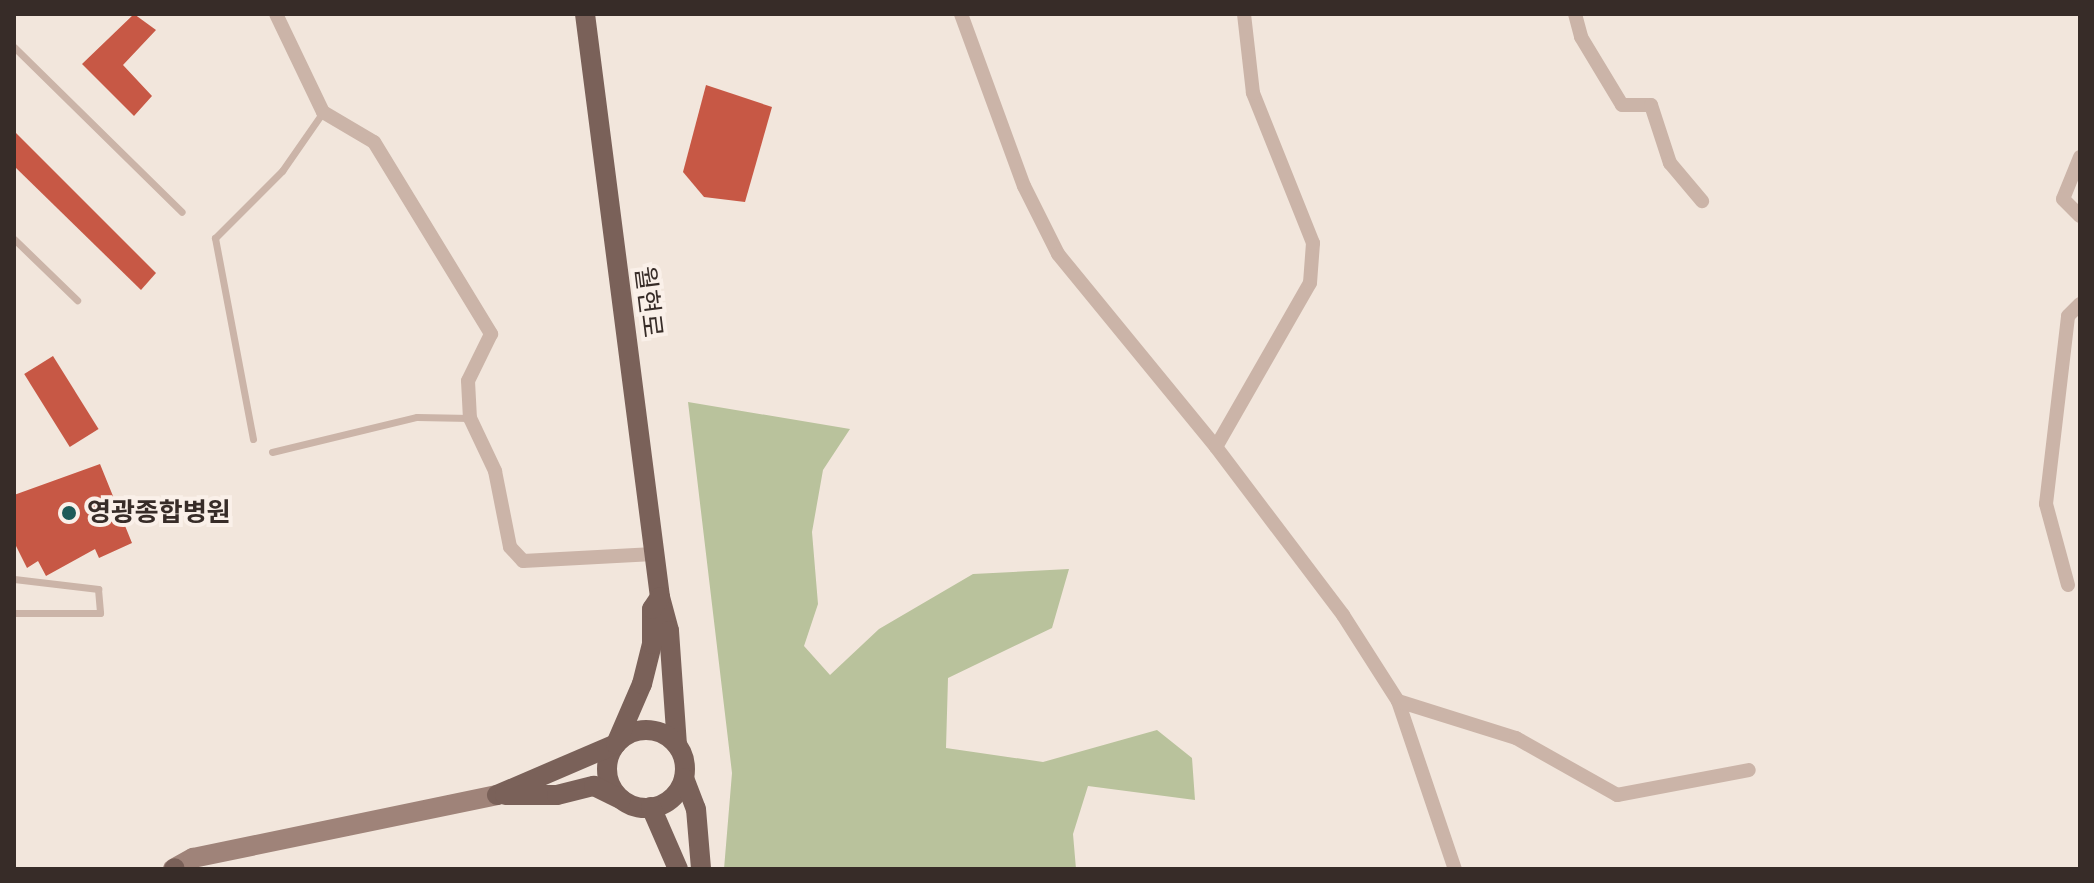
<!DOCTYPE html>
<meta charset="utf-8">
<style>
body{margin:0}
#map{position:relative;width:2094px;height:883px;overflow:hidden;background:#f2e6dc;font-family:Karla,"Noto Sans KR",sans-serif}
div>[style]{position:absolute}
.green>*{inset:0;background:#b9c29c}
.building>*{inset:0;background:#c75845;transform-origin:0 0}
.lane>*{height:7px;margin:-3.5px;padding:0 3.5px;transform-origin:3.5px;border-radius:3.5px;background:#cbb4a8}
.street>*{height:14px;margin:-7px;padding:0 7px;transform-origin:7px;border-radius:7px;background:#cbb4a8}
.secondary>*{height:20px;margin:-10px;padding:0 10px;transform-origin:10px;border-radius:10px;background:#9f8379}
.primary>*{height:20px;margin:-10px;padding:0 10px;transform-origin:10px;border-radius:10px;background:#7a6159}
.primary>.ring{margin:-10px;padding:0;box-sizing:content-box;background:none;border:20px solid #7a6159;border-radius:50%}
.dots>*{width:22px;height:22px;translate:-50% -50%;box-sizing:border-box;border:4px solid #faf0e9;border-radius:50%}
span{translate:-50% -50%;white-space:nowrap;text-align:center;line-height:1.15;-webkit-text-stroke:8px #faf0e9;paint-order:stroke}
.street-label{font-size:26px;color:#372c28}
.poi-label{font-size:26px;color:#372c28;font-weight:700}
.left{translate:0 -50%;text-align:left}
.frame{position:absolute;inset:0;border:16px solid #372c28;pointer-events:none}
</style>
<div id="map">
<div class="green">
<i style="clip-path:polygon(688px 402px,850px 429px,823px 470px,812px 532px,818px 604px,804px 646px,830px 675px,879px 629px,973px 574px,1069px 569px,1052px 628px,948px 678px,946px 748px,1043px 762px,1157px 730px,1192px 758px,1195px 800px,1088px 786px,1073px 834px,1076px 869px,724px 869px,732px 773px)"></i>
</div>
<div class="building">
<i style="clip-path:polygon(134px 14px,156px 30px,123px 65px,152px 96px,134px 116px,82px 64px)"></i>
<i style="clip-path:polygon(706px 85px,772px 107px,745px 202px,704px 197px,683px 172px)"></i>
<i style="clip-path:polygon(14px 131px,156px 273px,141px 290px,14px 166px)"></i>
<i style="left:53px;top:356px;width:86px;height:34px;rotate:58deg"></i>
<i style="clip-path:polygon(100px 464px,132px 543px,99px 558px,95px 549px,46px 576px,38px 561px,27px 568px,14px 542px,14px 495px)"></i>
</div>
<div class="lane">
<i style="left:14px;top:47px;width:235px;rotate:44.5deg"></i>
<i style="left:14px;top:239px;width:88px;rotate:44.1deg"></i>
<i style="left:253px;top:439px;width:205px;rotate:-100.7deg"></i>
<i style="left:215px;top:238px;width:95px;rotate:-45deg"></i>
<i style="left:282px;top:171px;width:72px;rotate:-55.2deg"></i>
<i style="left:272px;top:452px;width:149px;rotate:-13.6deg"></i>
<i style="left:417px;top:417px;width:53px;rotate:1.1deg"></i>
<i style="left:14px;top:579px;width:85px;rotate:6.8deg"></i>
<i style="left:98px;top:589px;width:24px;rotate:85deg"></i>
<i style="left:100px;top:613px;width:86px;rotate:180deg"></i>
</div>
<div class="street">
<i style="left:276px;top:14px;width:109px;rotate:64.4deg"></i>
<i style="left:323px;top:112px;width:59px;rotate:30.5deg"></i>
<i style="left:374px;top:142px;width:225px;rotate:58.6deg"></i>
<i style="left:491px;top:334px;width:52px;rotate:116.1deg"></i>
<i style="left:468px;top:381px;width:37px;rotate:87deg"></i>
<i style="left:470px;top:418px;width:59px;rotate:64.7deg"></i>
<i style="left:495px;top:471px;width:77px;rotate:78.8deg"></i>
<i style="left:510px;top:547px;width:19px;rotate:47deg"></i>
<i style="left:523px;top:561px;width:131px;rotate:-3.1deg"></i>
<i style="left:961px;top:14px;width:183px;rotate:69.9deg"></i>
<i style="left:1024px;top:186px;width:76px;rotate:63.4deg"></i>
<i style="left:1058px;top:254px;width:249px;rotate:50.7deg"></i>
<i style="left:1216px;top:447px;width:211px;rotate:52.9deg"></i>
<i style="left:1343px;top:615px;width:102px;rotate:57.4deg"></i>
<i style="left:1398px;top:701px;width:177px;rotate:71.3deg"></i>
<i style="left:1575px;top:14px;width:24px;rotate:75deg"></i>
<i style="left:1581px;top:37px;width:79px;rotate:58.9deg"></i>
<i style="left:1622px;top:105px;width:29px"></i>
<i style="left:1651px;top:105px;width:61px;rotate:71.9deg"></i>
<i style="left:1670px;top:163px;width:50px;rotate:49.9deg"></i>
<i style="left:2080px;top:157px;width:45px;rotate:112deg"></i>
<i style="left:2063px;top:199px;width:24px;rotate:45deg"></i>
<i style="left:1216px;top:447px;width:189px;rotate:-60.2deg"></i>
<i style="left:1310px;top:283px;width:40px;rotate:-85.7deg"></i>
<i style="left:1313px;top:243px;width:162px;rotate:-111.8deg"></i>
<i style="left:1253px;top:93px;width:80px;rotate:-96.5deg"></i>
<i style="left:2068px;top:585px;width:84px;rotate:-105.2deg"></i>
<i style="left:2046px;top:504px;width:189px;rotate:-83.3deg"></i>
<i style="left:2068px;top:316px;width:17px;rotate:-45deg"></i>
<i style="left:1398px;top:701px;width:124px;rotate:17.4deg"></i>
<i style="left:1516px;top:738px;width:116px;rotate:29.4deg"></i>
<i style="left:1617px;top:795px;width:134px;rotate:-10.7deg"></i>
</div>
<div class="secondary">
<i style="left:173px;top:869px;width:23px;rotate:-29deg"></i>
<i style="left:193px;top:858px;width:310px;rotate:-11.7deg"></i>
</div>
<div class="primary">
<i style="left:585px;top:14px;width:588px;rotate:82.67deg"></i>
<i style="left:660px;top:597px;width:35px;rotate:75deg"></i>
<i style="left:669px;top:631px;width:114px;rotate:86deg"></i>
<i class="ring" style="left:607px;top:730px;width:58px;height:58px"></i>
<i style="left:684px;top:778px;width:33px;rotate:69deg"></i>
<i style="left:696px;top:809px;width:60px;rotate:85.2deg"></i>
<i style="left:497px;top:795px;width:129px;rotate:-23.2deg"></i>
<i style="left:616px;top:744px;width:65px;rotate:-66.6deg"></i>
<i style="left:642px;top:684px;width:41px;rotate:-76deg"></i>
<i style="left:652px;top:644px;width:35px;rotate:-90deg"></i>
<i style="left:652px;top:609px;width:14px;rotate:-56deg"></i>
<i style="left:505px;top:795px;width:52px"></i>
<i style="left:557px;top:795px;width:38px;rotate:-14deg"></i>
<i style="left:594px;top:786px;width:30px;rotate:26deg"></i>
<i style="left:651px;top:807px;width:68px;rotate:66.5deg"></i>
<i style="left:174px;top:869px;width:1px;rotate:-45deg"></i>
</div>
<div class="dots">
<i style="left:69px;top:513px;background:#1d5a58"></i>
</div>
<div class="street-label">
<span style="left:648px;top:302px;rotate:83deg">월현로</span>
</div>
<div class="poi-label">
<span class="left" style="left:87px;top:513px">영광종합병원</span>
</div>
<div class="frame"></div>
</div>
